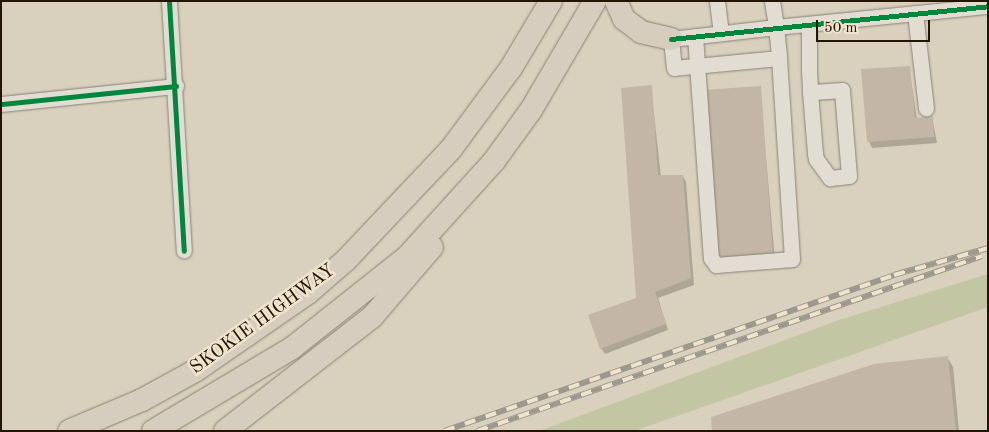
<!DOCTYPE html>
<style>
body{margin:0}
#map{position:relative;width:989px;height:432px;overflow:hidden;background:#d9d0bd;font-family:"Old Standard TT",serif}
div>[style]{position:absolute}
.green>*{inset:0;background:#c3c6a3}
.shadow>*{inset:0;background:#0003}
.building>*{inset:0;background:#c4b6a6;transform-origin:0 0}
.roads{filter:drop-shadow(0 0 1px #898275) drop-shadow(0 0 1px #898275)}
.minor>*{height:15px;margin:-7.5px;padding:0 7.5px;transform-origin:7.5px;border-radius:7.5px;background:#e2ddd3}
.highway>*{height:22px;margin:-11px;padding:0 11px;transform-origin:11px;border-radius:11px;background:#d6cdbf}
.rail>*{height:5.5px;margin-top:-2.75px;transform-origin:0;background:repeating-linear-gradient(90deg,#efe3cc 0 11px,#9d988e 0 22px);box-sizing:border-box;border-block:1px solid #9d988e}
.cycleway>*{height:5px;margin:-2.5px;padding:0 2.5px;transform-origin:2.5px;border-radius:2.5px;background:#00873e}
span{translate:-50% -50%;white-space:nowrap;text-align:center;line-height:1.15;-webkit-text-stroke:5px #efe3cc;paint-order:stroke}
.street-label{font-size:19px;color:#231502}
.frame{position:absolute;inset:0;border:2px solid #231502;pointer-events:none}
.scale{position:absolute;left:816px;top:20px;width:114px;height:22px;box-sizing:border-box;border:2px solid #231502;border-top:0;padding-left:6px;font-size:15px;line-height:18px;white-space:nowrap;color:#231502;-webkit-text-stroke:4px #efe3cc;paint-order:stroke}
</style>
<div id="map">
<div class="green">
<i style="clip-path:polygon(988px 274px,988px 307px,634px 431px,539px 431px,839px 320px)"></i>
</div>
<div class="shadow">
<i style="clip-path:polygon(909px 67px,917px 119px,932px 117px,937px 143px,872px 148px,869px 141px)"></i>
<i style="clip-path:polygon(651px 87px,661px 177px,683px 176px,686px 182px,694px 285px,658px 298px,668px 330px,605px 354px,601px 348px,637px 299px)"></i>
<i style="clip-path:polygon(760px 88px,775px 261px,719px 265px)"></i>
<i style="clip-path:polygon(947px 357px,953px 367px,959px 431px,714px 431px)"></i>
</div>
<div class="building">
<i style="clip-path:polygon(910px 66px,915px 118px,933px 116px,934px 137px,867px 142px,861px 69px)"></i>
<i style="clip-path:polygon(652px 85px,658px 175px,683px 175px,691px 278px,655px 292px,666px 324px,600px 349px,588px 315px,636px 298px,621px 88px)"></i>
<i style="left:761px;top:86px;width:169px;height:55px;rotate:86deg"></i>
<i style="clip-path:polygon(948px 356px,956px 431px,712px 431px,711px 417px,874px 364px)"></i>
</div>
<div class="roads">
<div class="minor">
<i style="left:169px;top:1px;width:250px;rotate:86.6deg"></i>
<i style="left:717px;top:1px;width:32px;rotate:83deg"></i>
<i style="left:772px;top:1px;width:26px;rotate:81deg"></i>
<i style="left:776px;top:27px;width:31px;rotate:84deg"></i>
<i style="left:779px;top:58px;width:105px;rotate:174.6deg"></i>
<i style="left:674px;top:68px;width:29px;rotate:-96deg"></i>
<i style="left:671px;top:39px;width:106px;rotate:-6.5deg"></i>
<i style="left:776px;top:27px;width:213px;rotate:-5.7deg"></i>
<i style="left:915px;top:13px;width:96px;rotate:83.4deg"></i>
<i style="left:809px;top:24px;width:46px;rotate:90deg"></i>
<i style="left:809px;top:70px;width:22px;rotate:87deg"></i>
<i style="left:810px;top:92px;width:61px;rotate:85.3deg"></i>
<i style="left:815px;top:153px;width:6px;rotate:81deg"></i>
<i style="left:816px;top:159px;width:24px;rotate:54deg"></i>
<i style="left:830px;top:178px;width:19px;rotate:-6deg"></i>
<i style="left:849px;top:176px;width:86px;rotate:-94.7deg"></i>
<i style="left:842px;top:90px;width:32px;rotate:176deg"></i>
<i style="left:695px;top:36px;width:223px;rotate:85.9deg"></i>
<i style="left:711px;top:258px;width:9px;rotate:54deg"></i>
<i style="left:716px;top:265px;width:76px;rotate:-4.5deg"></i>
<i style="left:792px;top:259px;width:201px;rotate:-93.7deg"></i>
<i style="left:1px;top:104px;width:176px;rotate:-5.9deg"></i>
</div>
<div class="highway">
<i style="left:616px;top:1px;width:20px;rotate:66deg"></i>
<i style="left:624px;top:19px;width:21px;rotate:37deg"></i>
<i style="left:641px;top:32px;width:31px;rotate:13deg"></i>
<i style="left:69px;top:431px;width:79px;rotate:-23deg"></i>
<i style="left:142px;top:400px;width:60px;rotate:-28.7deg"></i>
<i style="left:195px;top:371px;width:137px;rotate:-34.6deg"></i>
<i style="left:308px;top:293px;width:50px;rotate:-41deg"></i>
<i style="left:346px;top:260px;width:153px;rotate:-46.6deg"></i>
<i style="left:451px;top:149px;width:101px;rotate:-53.5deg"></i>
<i style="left:511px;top:68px;width:78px;rotate:-59.2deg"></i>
<i style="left:153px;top:431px;width:162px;rotate:-30.8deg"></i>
<i style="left:292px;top:348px;width:148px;rotate:-38.4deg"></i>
<i style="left:408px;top:256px;width:128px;rotate:-47.8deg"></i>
<i style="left:494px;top:161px;width:63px;rotate:-54deg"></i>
<i style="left:531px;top:110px;width:126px;rotate:-59.6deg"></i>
<i style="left:225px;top:431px;width:186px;rotate:-37.8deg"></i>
<i style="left:372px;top:317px;width:92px;rotate:-49.4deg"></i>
</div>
</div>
<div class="rail">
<i style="left:444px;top:431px;width:476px;rotate:-19.1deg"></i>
<i style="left:894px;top:275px;width:98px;rotate:-16deg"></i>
<i style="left:477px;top:431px;width:534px;rotate:-19.11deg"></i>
</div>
<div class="cycleway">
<i style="left:169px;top:1px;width:250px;rotate:86.6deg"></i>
<i style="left:671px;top:39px;width:319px;rotate:-5.9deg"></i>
<i style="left:1px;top:104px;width:176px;rotate:-5.9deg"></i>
</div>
<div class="street-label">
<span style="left:263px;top:320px;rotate:-36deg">SKOKIE HIGHWAY</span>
</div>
<div class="frame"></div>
<div class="scale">50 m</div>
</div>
